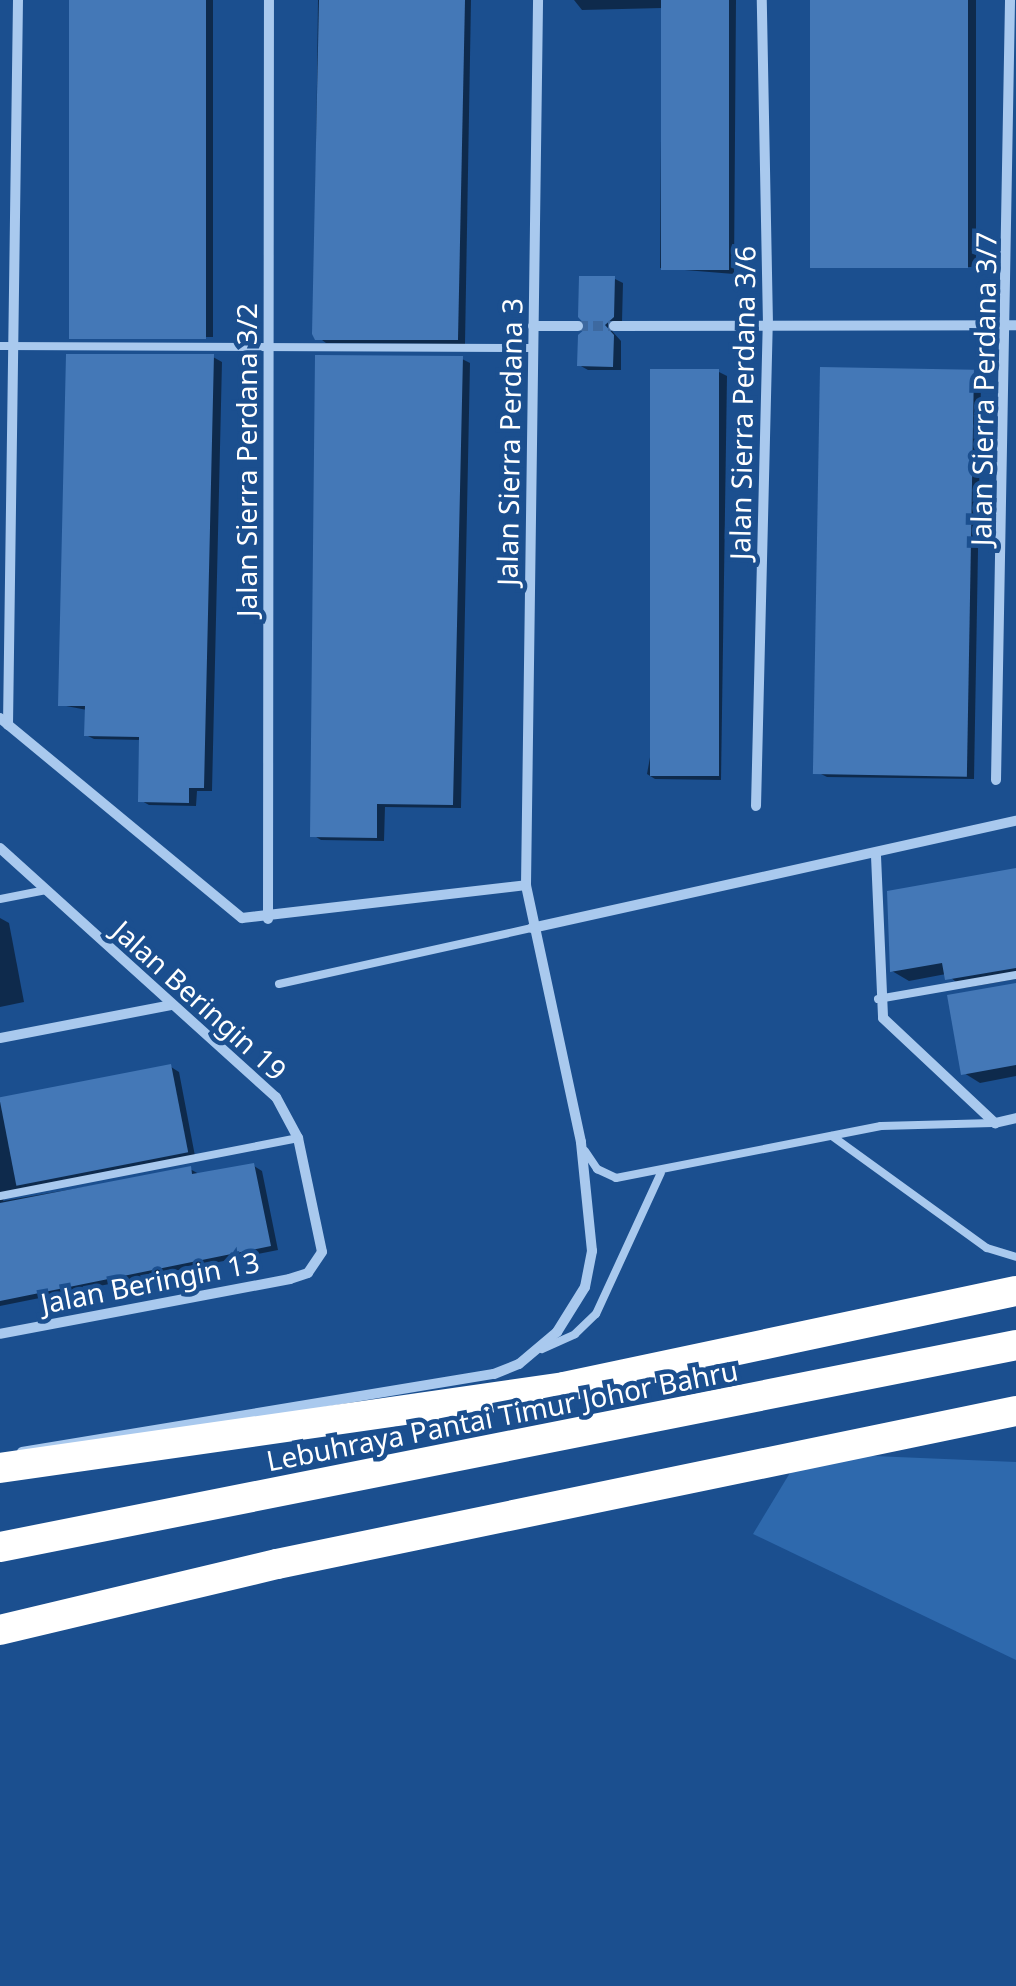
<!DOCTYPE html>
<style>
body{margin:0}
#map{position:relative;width:1016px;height:1986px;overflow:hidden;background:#1b4f8f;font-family:"Noto Sans",sans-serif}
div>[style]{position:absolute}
.green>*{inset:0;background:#2e69ad}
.shadow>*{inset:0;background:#0007;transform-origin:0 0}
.building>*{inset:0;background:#4478b7;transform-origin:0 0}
.street-tunnel>*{height:10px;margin-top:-5px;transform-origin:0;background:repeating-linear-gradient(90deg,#3d69a0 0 10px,transparent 0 15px)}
.lane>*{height:8px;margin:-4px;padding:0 4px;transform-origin:4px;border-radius:4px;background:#a9c9ee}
.street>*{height:10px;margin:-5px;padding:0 5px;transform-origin:5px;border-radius:5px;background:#a9c9ee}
.highway>*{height:30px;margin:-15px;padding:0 15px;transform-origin:15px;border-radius:15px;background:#fff}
span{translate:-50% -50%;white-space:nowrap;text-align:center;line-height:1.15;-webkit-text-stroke:9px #1b4f8f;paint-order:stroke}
.street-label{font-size:28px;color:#fff}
</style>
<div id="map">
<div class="green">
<i style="clip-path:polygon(802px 1453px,1016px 1462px,1016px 1660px,753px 1534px)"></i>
</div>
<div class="shadow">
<i style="left:75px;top:0;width:138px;height:337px"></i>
<i style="clip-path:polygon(318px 0,471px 0,465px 344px,326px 343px,314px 334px)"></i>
<i style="clip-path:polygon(574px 0,736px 0,734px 274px,660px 268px,662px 8px,582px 10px)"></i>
<i style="left:812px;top:0;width:164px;height:267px"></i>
<i style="clip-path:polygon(615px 279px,623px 283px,622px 322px,612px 331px,621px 341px,621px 370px,588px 370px,579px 365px,590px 327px)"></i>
<i style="clip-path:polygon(213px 357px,222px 362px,212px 791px,197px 791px,196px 806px,149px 805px,140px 800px,142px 740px,94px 739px,86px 735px,87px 710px,61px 705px)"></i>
<i style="clip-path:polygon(462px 359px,470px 363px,461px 808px,385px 807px,384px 841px,321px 840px,313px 835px)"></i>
<i style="clip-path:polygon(719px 372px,727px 376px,721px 780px,655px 779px,647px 774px)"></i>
<i style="clip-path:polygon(973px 374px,981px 379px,974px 779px,827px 777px,819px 773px)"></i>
<i style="clip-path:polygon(1016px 871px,1016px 979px,964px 988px,946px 974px,909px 981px,892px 971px)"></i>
<i style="clip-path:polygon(0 918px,9px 923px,24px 1002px,0 1007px)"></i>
<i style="clip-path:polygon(1016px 985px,1016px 1076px,980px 1083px,964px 1073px)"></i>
<i style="clip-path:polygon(171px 1067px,179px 1072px,195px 1156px,7px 1192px,3px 1201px,190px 1169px,199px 1174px,254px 1166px,262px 1171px,278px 1250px,0 1306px,0 1102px)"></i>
</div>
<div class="building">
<i style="left:69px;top:0;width:137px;height:339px"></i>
<i style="clip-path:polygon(319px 0,465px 0,458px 340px,315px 340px,312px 334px)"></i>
<i style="left:661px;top:0;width:68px;height:270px"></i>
<i style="left:810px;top:0;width:158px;height:268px"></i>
<i style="clip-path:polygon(579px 276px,615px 276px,614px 317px,605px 325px,614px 335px,613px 367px,577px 366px,578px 335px,587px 327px,578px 317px)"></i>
<i style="clip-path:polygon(66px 354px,214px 354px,204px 788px,189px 788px,189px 803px,138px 802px,139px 737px,84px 736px,85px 706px,58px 706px)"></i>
<i style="clip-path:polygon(315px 355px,463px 356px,453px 805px,377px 804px,377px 838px,310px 837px)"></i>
<i style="left:820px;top:367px;width:154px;height:407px;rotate:1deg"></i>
<i style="left:650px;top:369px;width:69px;height:407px"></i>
<i style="clip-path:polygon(1016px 868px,1016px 968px,945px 980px,942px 963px,890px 972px,887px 891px)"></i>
<i style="clip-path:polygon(1016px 983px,1016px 1065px,961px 1075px,947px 995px)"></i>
<i style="left:171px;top:1064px;width:90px;height:175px;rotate:79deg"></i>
<i style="clip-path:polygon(254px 1163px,271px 1246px,0 1301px,0 1203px,191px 1166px,192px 1174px)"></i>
</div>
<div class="street-tunnel">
<i style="left:578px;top:326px;width:36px"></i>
</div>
<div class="lane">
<i style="left:0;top:346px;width:532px;rotate:0.22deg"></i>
<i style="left:0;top:899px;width:47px;rotate:-11.1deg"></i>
<i style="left:279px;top:984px;width:259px;rotate:-12.5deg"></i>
<i style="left:878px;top:999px;width:140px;rotate:-9.9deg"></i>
<i style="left:832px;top:1136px;width:191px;rotate:35.9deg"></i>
<i style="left:987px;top:1248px;width:30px;rotate:17deg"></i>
<i style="left:585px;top:1151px;width:22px;rotate:56deg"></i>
<i style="left:597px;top:1169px;width:21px;rotate:25deg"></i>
<i style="left:616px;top:1178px;width:270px;rotate:-11.1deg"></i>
<i style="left:881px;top:1126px;width:112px;rotate:-1.5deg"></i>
<i style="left:0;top:1196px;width:304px;rotate:-11deg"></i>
<i style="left:542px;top:1349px;width:36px;rotate:-24deg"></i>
<i style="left:575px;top:1334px;width:29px;rotate:-44deg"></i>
<i style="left:596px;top:1314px;width:155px;rotate:-65.3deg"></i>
</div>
<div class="street">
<i style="left:533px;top:326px;width:45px"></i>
<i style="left:614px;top:326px;width:402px;rotate:-0.1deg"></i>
<i style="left:0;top:718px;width:314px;rotate:39.6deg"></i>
<i style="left:242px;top:918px;width:286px;rotate:-6.6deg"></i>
<i style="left:8px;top:725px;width:725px;rotate:-89.21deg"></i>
<i style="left:996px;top:780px;width:780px;rotate:-88.97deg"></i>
<i style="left:756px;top:806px;width:481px;rotate:-88.6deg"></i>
<i style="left:768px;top:325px;width:325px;rotate:-91.1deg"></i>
<i style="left:0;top:848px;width:372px;rotate:42.1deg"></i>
<i style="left:276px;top:1097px;width:47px;rotate:61.8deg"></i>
<i style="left:298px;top:1138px;width:116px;rotate:78.1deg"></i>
<i style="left:322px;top:1252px;width:25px;rotate:124deg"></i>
<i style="left:308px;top:1273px;width:19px;rotate:162deg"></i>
<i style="left:290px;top:1279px;width:295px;rotate:169.3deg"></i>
<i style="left:876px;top:856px;width:162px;rotate:87.5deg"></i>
<i style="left:883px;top:1018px;width:154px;rotate:43.2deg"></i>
<i style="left:995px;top:1123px;width:22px;rotate:-13deg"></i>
<i style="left:268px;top:919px;width:919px;rotate:-89.94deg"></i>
<i style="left:532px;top:928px;width:496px;rotate:-12.5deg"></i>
<i style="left:0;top:1038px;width:174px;rotate:-10.9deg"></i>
<i style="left:22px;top:1452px;width:478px;rotate:-9.4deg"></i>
<i style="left:494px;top:1374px;width:27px;rotate:-22deg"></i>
<i style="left:519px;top:1364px;width:50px;rotate:-40.1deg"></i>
<i style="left:557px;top:1332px;width:53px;rotate:-58.1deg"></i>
<i style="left:585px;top:1287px;width:37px;rotate:-79deg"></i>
<i style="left:592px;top:1251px;width:110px;rotate:-95.8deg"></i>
<i style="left:581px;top:1142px;width:263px;rotate:-102.1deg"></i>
<i style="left:526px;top:885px;width:885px;rotate:-89.22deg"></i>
</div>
<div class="highway">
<i style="left:0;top:1468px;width:570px;rotate:-8.17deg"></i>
<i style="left:564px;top:1387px;width:462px;rotate:-12deg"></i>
<i style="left:0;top:1547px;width:1036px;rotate:-11.24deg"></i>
<i style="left:0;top:1630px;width:285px;rotate:-13.4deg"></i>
<i style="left:277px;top:1564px;width:755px;rotate:-11.7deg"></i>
</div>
<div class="street-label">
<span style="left:983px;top:389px;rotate:-89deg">Jalan Sierra Perdana 3/7</span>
<span style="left:742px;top:403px;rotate:-89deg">Jalan Sierra Perdana 3/6</span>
<span style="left:509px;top:442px;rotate:-89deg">Jalan Sierra Perdana 3</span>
<span style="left:246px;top:460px;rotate:-90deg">Jalan Sierra Perdana 3/2</span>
<span style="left:200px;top:1000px;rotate:42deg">Jalan Beringin 19</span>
<span style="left:150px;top:1282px;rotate:-11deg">Jalan Beringin 13</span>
<span style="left:502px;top:1415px;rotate:-11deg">Lebuhraya Pantai Timur Johor Bahru</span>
</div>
</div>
